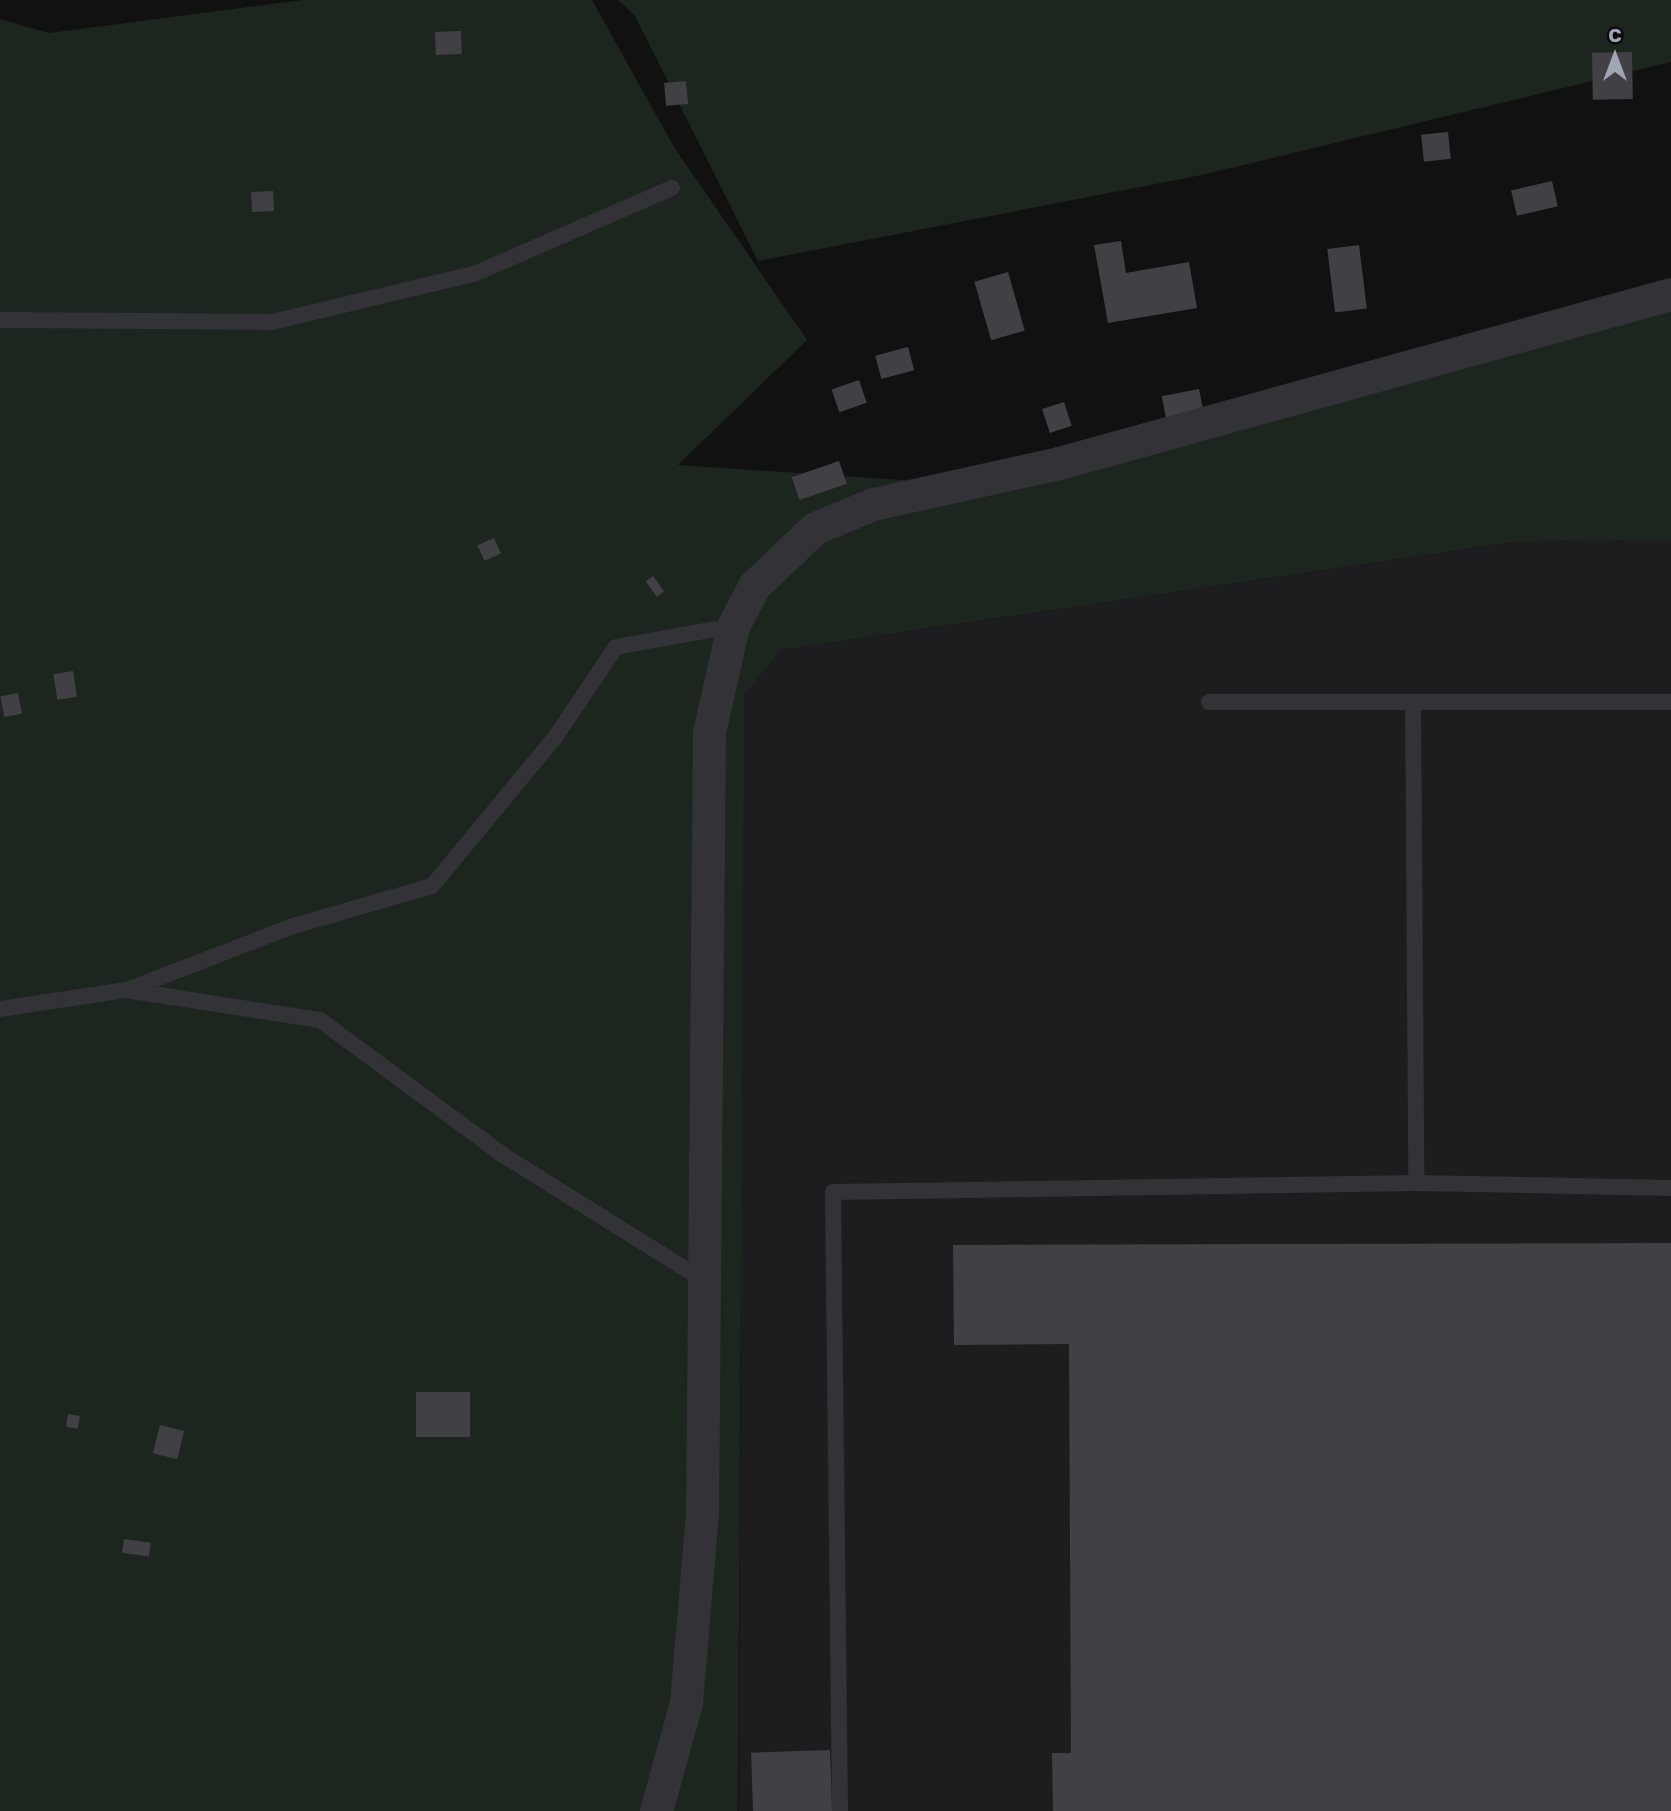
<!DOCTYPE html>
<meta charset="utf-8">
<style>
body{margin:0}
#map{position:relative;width:1671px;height:1811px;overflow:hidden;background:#111112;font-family:"Golos Text",sans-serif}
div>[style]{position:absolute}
.built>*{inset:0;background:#1d1d1f}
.green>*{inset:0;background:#1d251f}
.building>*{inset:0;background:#404045;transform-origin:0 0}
.service>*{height:16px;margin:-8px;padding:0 8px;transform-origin:8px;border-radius:8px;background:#323237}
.minor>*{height:33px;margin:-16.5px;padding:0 16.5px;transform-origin:16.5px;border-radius:16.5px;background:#323237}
span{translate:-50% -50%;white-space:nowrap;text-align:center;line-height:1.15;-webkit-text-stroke:7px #0c0c0d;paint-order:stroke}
.north{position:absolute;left:1580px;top:21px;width:70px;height:70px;-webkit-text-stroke:5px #0c0c0d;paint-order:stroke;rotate:0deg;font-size:19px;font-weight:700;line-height:28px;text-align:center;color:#a2a5b3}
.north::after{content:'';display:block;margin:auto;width:24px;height:32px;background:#a2a5b3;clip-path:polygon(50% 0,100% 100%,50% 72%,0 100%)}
</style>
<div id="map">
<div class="built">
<i style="clip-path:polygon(1671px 540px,1671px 1811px,739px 1811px,743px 695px,781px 650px,1514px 542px)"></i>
</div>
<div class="green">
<i style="clip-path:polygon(302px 0,592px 0,674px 147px,807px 340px,678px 465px,948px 483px,1671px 294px,1671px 540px,1514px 542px,781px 650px,744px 695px,738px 1811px,0 1811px,0 19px,49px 33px)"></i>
<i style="clip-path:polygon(618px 0,1671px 0,1671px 62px,1202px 175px,758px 261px,635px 16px)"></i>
</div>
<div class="building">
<i style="left:461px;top:31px;width:23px;height:26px;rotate:88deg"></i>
<i style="left:1632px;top:52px;width:47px;height:40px;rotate:89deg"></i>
<i style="left:686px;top:81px;width:23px;height:22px;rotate:85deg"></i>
<i style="left:1448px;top:132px;width:27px;height:27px;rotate:84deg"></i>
<i style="left:1552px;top:181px;width:26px;height:42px;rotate:77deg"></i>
<i style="left:273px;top:191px;width:20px;height:22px;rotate:87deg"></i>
<i style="clip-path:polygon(1121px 241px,1126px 273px,1189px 262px,1197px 308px,1108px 323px,1094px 245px)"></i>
<i style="left:1359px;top:245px;width:64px;height:32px;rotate:83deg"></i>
<i style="left:1008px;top:272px;width:61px;height:35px;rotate:74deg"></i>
<i style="left:908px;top:347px;width:24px;height:34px;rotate:75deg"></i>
<i style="left:859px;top:380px;width:24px;height:29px;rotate:71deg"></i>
<i style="left:1199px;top:389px;width:26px;height:38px;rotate:79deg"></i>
<i style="left:1064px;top:402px;width:25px;height:23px;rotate:72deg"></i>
<i style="left:839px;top:461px;width:24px;height:50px;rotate:71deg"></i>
<i style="left:494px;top:538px;width:17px;height:18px;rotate:66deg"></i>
<i style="left:653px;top:576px;width:19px;height:9px;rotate:54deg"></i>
<i style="left:73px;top:671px;width:26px;height:20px;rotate:81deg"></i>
<i style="left:18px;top:693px;width:21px;height:18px;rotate:79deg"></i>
<i style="clip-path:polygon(1671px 1243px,1671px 1811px,1053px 1811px,1052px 1753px,1071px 1753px,1069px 1344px,954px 1345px,953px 1245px)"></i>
<i style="left:416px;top:1392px;width:54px;height:45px"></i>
<i style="left:68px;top:1414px;width:12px;height:13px;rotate:9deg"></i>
<i style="left:160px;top:1425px;width:25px;height:29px;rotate:14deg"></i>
<i style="left:124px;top:1539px;width:27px;height:14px;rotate:8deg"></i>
<i style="left:830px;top:1750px;width:61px;height:79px;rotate:88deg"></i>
</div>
<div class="service">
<i style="left:0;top:320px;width:272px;rotate:0.4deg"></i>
<i style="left:272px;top:322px;width:208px;rotate:-13.4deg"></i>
<i style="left:474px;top:274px;width:216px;rotate:-23.5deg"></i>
<i style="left:1209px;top:702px;width:462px"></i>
<i style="left:1413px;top:702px;width:481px;rotate:89.6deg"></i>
<i style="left:127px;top:990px;width:175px;rotate:-21.1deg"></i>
<i style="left:290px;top:927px;width:148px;rotate:-16.1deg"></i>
<i style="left:432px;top:886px;width:195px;rotate:-50.4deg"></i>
<i style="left:556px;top:736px;width:107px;rotate:-56deg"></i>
<i style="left:616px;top:647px;width:119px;rotate:-10.2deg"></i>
<i style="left:0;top:1009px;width:127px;rotate:-8.6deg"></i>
<i style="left:126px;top:990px;width:196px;rotate:8.8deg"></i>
<i style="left:320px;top:1020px;width:227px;rotate:36.4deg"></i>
<i style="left:503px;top:1155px;width:238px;rotate:32deg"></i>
<i style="left:840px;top:1811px;width:619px;rotate:-90.65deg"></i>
<i style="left:833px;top:1192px;width:583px;rotate:-0.88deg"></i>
<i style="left:1416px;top:1183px;width:255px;rotate:1.1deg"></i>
</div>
<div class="minor">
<i style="left:656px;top:1811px;width:112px;rotate:-74.5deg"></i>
<i style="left:686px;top:1703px;width:190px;rotate:-85.2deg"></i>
<i style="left:702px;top:1514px;width:782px;rotate:-89.49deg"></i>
<i style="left:709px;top:732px;width:109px;rotate:-77.2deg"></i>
<i style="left:733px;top:626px;width:45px;rotate:-62.3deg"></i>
<i style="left:754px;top:586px;width:84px;rotate:-43.6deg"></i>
<i style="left:815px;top:528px;width:63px;rotate:-22.5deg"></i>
<i style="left:873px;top:504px;width:190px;rotate:-12.4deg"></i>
<i style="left:1059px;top:463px;width:635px;rotate:-15.44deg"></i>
</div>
<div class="north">С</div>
</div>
